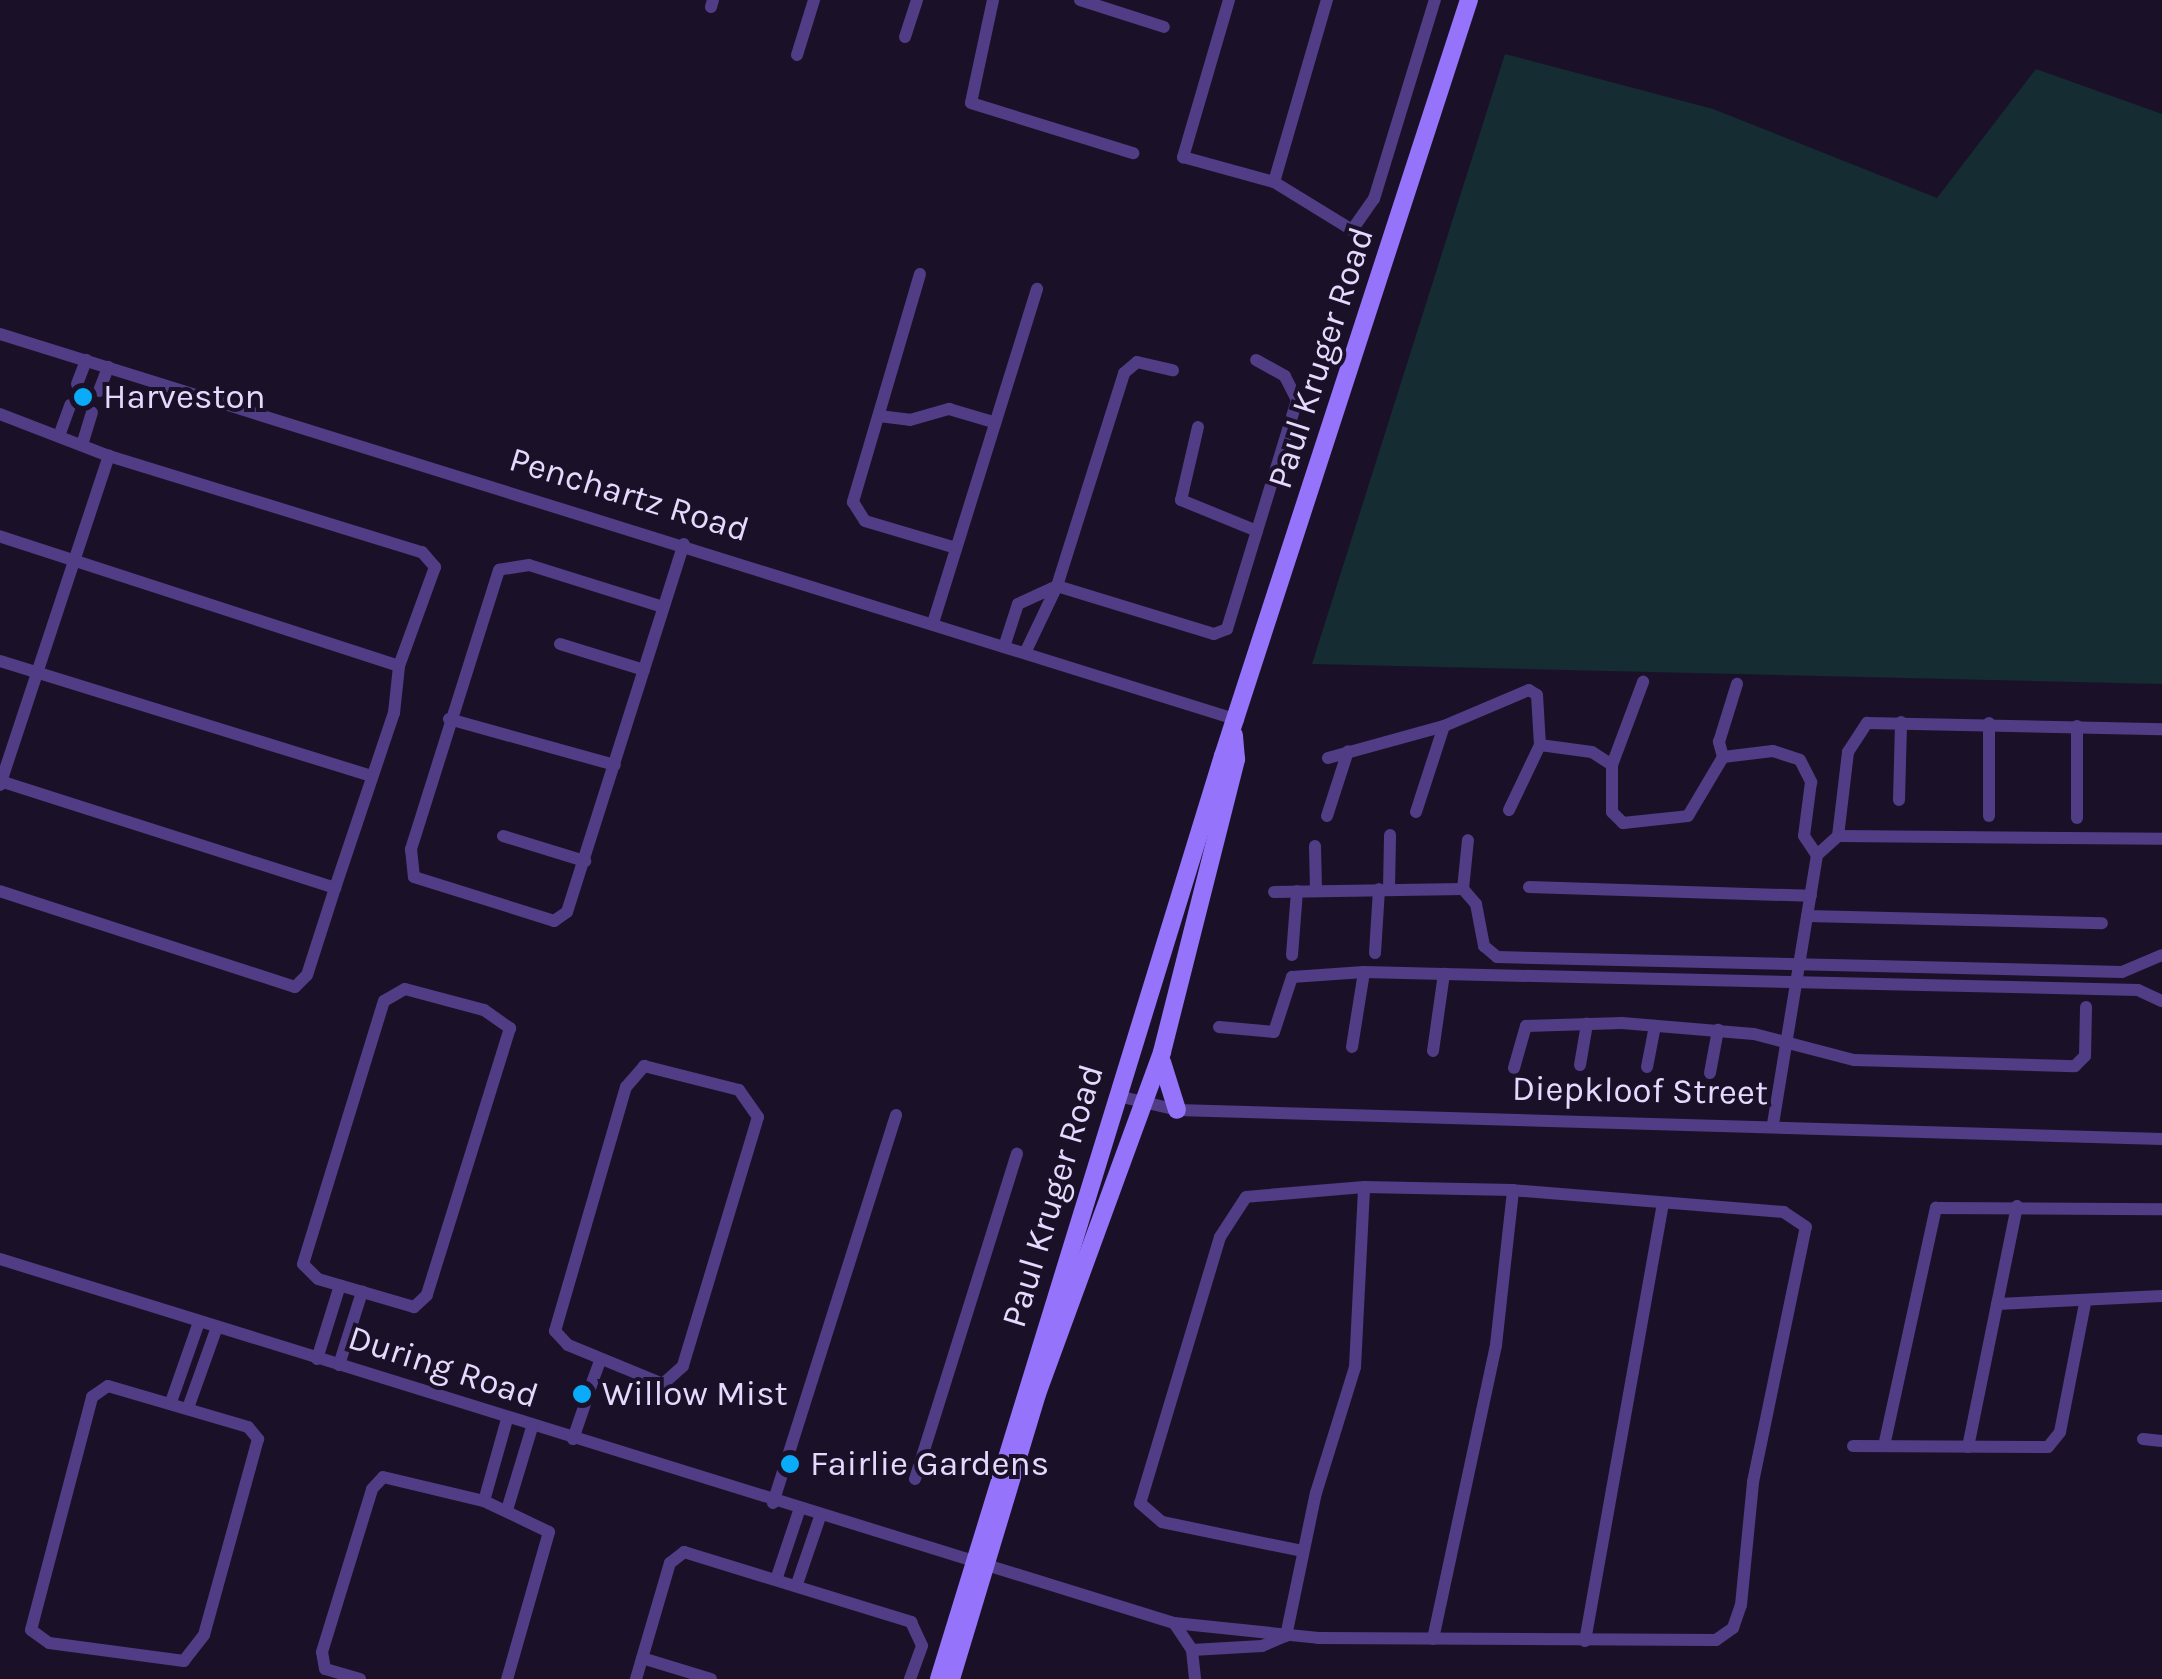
<!DOCTYPE html>
<style>
body{margin:0}
#map{position:relative;width:2162px;height:1679px;overflow:hidden;background:#1a1128;font-family:Karla,sans-serif}
div>[style]{position:absolute}
.green>*{inset:0;background:#142c32}
.street>*{height:12px;margin:-6px;padding:0 6px;transform-origin:6px;border-radius:6px;background:#503d86}
.secondary>*{height:18px;margin:-9px;padding:0 9px;transform-origin:9px;border-radius:9px;background:#9573fb}
.dots>*{width:28px;height:28px;translate:-50% -50%;box-sizing:border-box;border:5px solid #1a1128;border-radius:50%}
span{translate:-50% -50%;white-space:nowrap;text-align:center;line-height:1.15;-webkit-text-stroke:8px #1a1128;paint-order:stroke}
.street-label{font-size:35px;color:#e5d9fe}
.poi-label{font-size:35px;color:#e5d9fe}
.left{translate:0 -50%;text-align:left}
</style>
<div id="map">
<div class="green">
<i style="clip-path:polygon(1505px 54px,1713px 109px,1937px 198px,2036px 69px,2162px 114px,2162px 684px,1312px 664px)"></i>
</div>
<div class="street">
<i style="left:993px;top:0;width:105px;rotate:102.1deg"></i>
<i style="left:971px;top:103px;width:170px;rotate:17.2deg"></i>
<i style="left:1080px;top:0;width:88px;rotate:17.8deg"></i>
<i style="left:1229px;top:0;width:164px;rotate:106.3deg"></i>
<i style="left:1183px;top:157px;width:94px;rotate:15.4deg"></i>
<i style="left:1274px;top:182px;width:92px;rotate:31.6deg"></i>
<i style="left:1352px;top:230px;width:38px;rotate:-55deg"></i>
<i style="left:1374px;top:199px;width:208px;rotate:-73deg"></i>
<i style="left:711px;top:7px;width:7px;rotate:-74deg"></i>
<i style="left:905px;top:37px;width:39px;rotate:-72deg"></i>
<i style="left:797px;top:55px;width:58px;rotate:-72.8deg"></i>
<i style="left:1274px;top:182px;width:190px;rotate:-73.8deg"></i>
<i style="left:920px;top:274px;width:238px;rotate:106.4deg"></i>
<i style="left:853px;top:502px;width:22px;rotate:58deg"></i>
<i style="left:865px;top:521px;width:95px;rotate:16.5deg"></i>
<i style="left:0;top:334px;width:1297px;rotate:17.32deg"></i>
<i style="left:77px;top:384px;width:26px;rotate:-69deg"></i>
<i style="left:99px;top:391px;width:26px;rotate:-69deg"></i>
<i style="left:0;top:414px;width:117px;rotate:21.1deg"></i>
<i style="left:109px;top:456px;width:327px;rotate:17.1deg"></i>
<i style="left:422px;top:552px;width:20px;rotate:49deg"></i>
<i style="left:435px;top:567px;width:105px;rotate:110deg"></i>
<i style="left:399px;top:666px;width:420px;rotate:-162deg"></i>
<i style="left:879px;top:416px;width:31px;rotate:7deg"></i>
<i style="left:910px;top:420px;width:41px;rotate:-15.8deg"></i>
<i style="left:949px;top:409px;width:46px;rotate:16.5deg"></i>
<i style="left:1198px;top:427px;width:75px;rotate:103.1deg"></i>
<i style="left:1181px;top:500px;width:82px;rotate:22.2deg"></i>
<i style="left:59px;top:436px;width:33px;rotate:-70deg"></i>
<i style="left:82px;top:445px;width:34px;rotate:-73deg"></i>
<i style="left:663px;top:607px;width:140px;rotate:-162.6deg"></i>
<i style="left:529px;top:565px;width:30px;rotate:171deg"></i>
<i style="left:499px;top:570px;width:293px;rotate:107.5deg"></i>
<i style="left:411px;top:849px;width:28px;rotate:84deg"></i>
<i style="left:414px;top:877px;width:147px;rotate:17.4deg"></i>
<i style="left:554px;top:921px;width:16px;rotate:-35deg"></i>
<i style="left:567px;top:912px;width:386px;rotate:-72.4deg"></i>
<i style="left:933px;top:623px;width:350px;rotate:-72.7deg"></i>
<i style="left:560px;top:644px;width:88px;rotate:17.2deg"></i>
<i style="left:1004px;top:647px;width:45px;rotate:-72deg"></i>
<i style="left:1018px;top:604px;width:43px;rotate:-24.8deg"></i>
<i style="left:1057px;top:586px;width:164px;rotate:17deg"></i>
<i style="left:1214px;top:634px;width:14px;rotate:-21deg"></i>
<i style="left:1227px;top:629px;width:239px;rotate:-73deg"></i>
<i style="left:1297px;top:400px;width:27px;rotate:-117deg"></i>
<i style="left:1285px;top:376px;width:33px;rotate:-151deg"></i>
<i style="left:1025px;top:653px;width:74px;rotate:-64.5deg"></i>
<i style="left:1057px;top:586px;width:223px;rotate:-72.5deg"></i>
<i style="left:1124px;top:373px;width:17px;rotate:-40deg"></i>
<i style="left:1137px;top:362px;width:37px;rotate:13deg"></i>
<i style="left:0;top:661px;width:388px;rotate:17.2deg"></i>
<i style="left:449px;top:719px;width:172px;rotate:15.5deg"></i>
<i style="left:1723px;top:757px;width:16px;rotate:-105deg"></i>
<i style="left:1719px;top:742px;width:61px;rotate:-72.8deg"></i>
<i style="left:1328px;top:758px;width:120px;rotate:-15.4deg"></i>
<i style="left:1444px;top:726px;width:92px;rotate:-23deg"></i>
<i style="left:1529px;top:690px;width:9px;rotate:32deg"></i>
<i style="left:1537px;top:695px;width:50px;rotate:86.6deg"></i>
<i style="left:1540px;top:745px;width:52px;rotate:7.7deg"></i>
<i style="left:1592px;top:752px;width:24px;rotate:33deg"></i>
<i style="left:1612px;top:765px;width:47px;rotate:90deg"></i>
<i style="left:1612px;top:812px;width:16px;rotate:45deg"></i>
<i style="left:1623px;top:823px;width:65px;rotate:-6.1deg"></i>
<i style="left:1688px;top:816px;width:69px;rotate:-59.3deg"></i>
<i style="left:1723px;top:757px;width:50px;rotate:-6.8deg"></i>
<i style="left:1773px;top:751px;width:28px;rotate:18deg"></i>
<i style="left:1800px;top:760px;width:25px;rotate:63deg"></i>
<i style="left:1811px;top:782px;width:54px;rotate:97.4deg"></i>
<i style="left:1804px;top:836px;width:23px;rotate:56deg"></i>
<i style="left:1612px;top:765px;width:89px;rotate:-69.5deg"></i>
<i style="left:0;top:781px;width:352px;rotate:17.7deg"></i>
<i style="left:335px;top:888px;width:91px;rotate:107.8deg"></i>
<i style="left:307px;top:975px;width:17px;rotate:135deg"></i>
<i style="left:295px;top:987px;width:310px;rotate:-162deg"></i>
<i style="left:0;top:785px;width:347px;rotate:-71.7deg"></i>
<i style="left:1899px;top:800px;width:78px;rotate:-88.5deg"></i>
<i style="left:1509px;top:810px;width:72px;rotate:-64.5deg"></i>
<i style="left:1416px;top:812px;width:90px;rotate:-72deg"></i>
<i style="left:1327px;top:816px;width:68px;rotate:-72.1deg"></i>
<i style="left:1989px;top:816px;width:93px;rotate:-90deg"></i>
<i style="left:2077px;top:818px;width:92px;rotate:-90deg"></i>
<i style="left:503px;top:836px;width:86px;rotate:17deg"></i>
<i style="left:1838px;top:836px;width:85px;rotate:-83.2deg"></i>
<i style="left:1848px;top:752px;width:35px;rotate:-57deg"></i>
<i style="left:1867px;top:723px;width:295px;rotate:1.2deg"></i>
<i style="left:1315px;top:846px;width:43px;rotate:88.7deg"></i>
<i style="left:1529px;top:887px;width:282px;rotate:1.8deg"></i>
<i style="left:335px;top:888px;width:185px;rotate:-71.4deg"></i>
<i style="left:394px;top:713px;width:47px;rotate:-83.9deg"></i>
<i style="left:1389px;top:889px;width:54px;rotate:-88.9deg"></i>
<i style="left:1463px;top:889px;width:49px;rotate:-84.2deg"></i>
<i style="left:1274px;top:892px;width:189px;rotate:-0.9deg"></i>
<i style="left:1463px;top:889px;width:20px;rotate:49deg"></i>
<i style="left:1476px;top:904px;width:43px;rotate:79.2deg"></i>
<i style="left:1484px;top:946px;width:17px;rotate:40deg"></i>
<i style="left:1497px;top:957px;width:625px;rotate:1.37deg"></i>
<i style="left:2122px;top:972px;width:43px;rotate:-23deg"></i>
<i style="left:1807px;top:916px;width:295px;rotate:1.4deg"></i>
<i style="left:1375px;top:953px;width:64px;rotate:-86.4deg"></i>
<i style="left:1292px;top:955px;width:64px;rotate:-85.5deg"></i>
<i style="left:405px;top:989px;width:82px;rotate:14.9deg"></i>
<i style="left:484px;top:1010px;width:32px;rotate:35deg"></i>
<i style="left:510px;top:1028px;width:280px;rotate:107.3deg"></i>
<i style="left:427px;top:1295px;width:18px;rotate:137deg"></i>
<i style="left:414px;top:1307px;width:100px;rotate:-163.7deg"></i>
<i style="left:318px;top:1279px;width:21px;rotate:-135deg"></i>
<i style="left:303px;top:1264px;width:275px;rotate:-72.9deg"></i>
<i style="left:384px;top:1001px;width:24px;rotate:-30deg"></i>
<i style="left:1219px;top:1027px;width:55px;rotate:5.2deg"></i>
<i style="left:1274px;top:1032px;width:58px;rotate:-71.9deg"></i>
<i style="left:1292px;top:977px;width:72px;rotate:-4deg"></i>
<i style="left:1352px;top:1047px;width:76px;rotate:-80.9deg"></i>
<i style="left:1364px;top:972px;width:80px;rotate:1.4deg"></i>
<i style="left:1433px;top:1051px;width:78px;rotate:-81.9deg"></i>
<i style="left:1444px;top:974px;width:694px;rotate:1.32deg"></i>
<i style="left:2138px;top:990px;width:26px;rotate:25deg"></i>
<i style="left:1580px;top:1065px;width:42px;rotate:-80.3deg"></i>
<i style="left:644px;top:1066px;width:98px;rotate:14.2deg"></i>
<i style="left:739px;top:1090px;width:33px;rotate:55deg"></i>
<i style="left:758px;top:1117px;width:260px;rotate:106.8deg"></i>
<i style="left:683px;top:1366px;width:27px;rotate:138deg"></i>
<i style="left:663px;top:1384px;width:103px;rotate:-157.7deg"></i>
<i style="left:568px;top:1345px;width:19px;rotate:-133deg"></i>
<i style="left:555px;top:1331px;width:254px;rotate:-73.8deg"></i>
<i style="left:626px;top:1087px;width:28px;rotate:-49deg"></i>
<i style="left:1647px;top:1067px;width:42px;rotate:-79deg"></i>
<i style="left:1514px;top:1068px;width:44px;rotate:-74.1deg"></i>
<i style="left:1526px;top:1026px;width:96px;rotate:-1.8deg"></i>
<i style="left:1622px;top:1023px;width:132px;rotate:4.8deg"></i>
<i style="left:1754px;top:1034px;width:103px;rotate:14.6deg"></i>
<i style="left:1854px;top:1060px;width:221px;rotate:1.6deg"></i>
<i style="left:2075px;top:1066px;width:14px;rotate:-45deg"></i>
<i style="left:2085px;top:1056px;width:49px;rotate:-88.8deg"></i>
<i style="left:1710px;top:1073px;width:44px;rotate:-79.5deg"></i>
<i style="left:1118px;top:1096px;width:61px;rotate:13.3deg"></i>
<i style="left:1177px;top:1110px;width:985px;rotate:1.69deg"></i>
<i style="left:1773px;top:1124px;width:273px;rotate:-80.7deg"></i>
<i style="left:1817px;top:855px;width:28px;rotate:-42deg"></i>
<i style="left:1838px;top:836px;width:324px;rotate:0.5deg"></i>
<i style="left:0;top:1259px;width:1229px;rotate:17.23deg"></i>
<i style="left:1174px;top:1623px;width:32px;rotate:56deg"></i>
<i style="left:1192px;top:1650px;width:29px;rotate:84deg"></i>
<i style="left:1997px;top:1304px;width:165px;rotate:-2.8deg"></i>
<i style="left:317px;top:1359px;width:77px;rotate:-72.7deg"></i>
<i style="left:339px;top:1365px;width:77px;rotate:-72.5deg"></i>
<i style="left:108px;top:1386px;width:146px;rotate:16.3deg"></i>
<i style="left:248px;top:1427px;width:16px;rotate:50deg"></i>
<i style="left:258px;top:1439px;width:203px;rotate:105.4deg"></i>
<i style="left:204px;top:1635px;width:33px;rotate:128deg"></i>
<i style="left:184px;top:1661px;width:136px;rotate:-172.4deg"></i>
<i style="left:49px;top:1643px;width:22px;rotate:-144deg"></i>
<i style="left:31px;top:1630px;width:241px;rotate:-75.3deg"></i>
<i style="left:92px;top:1397px;width:19px;rotate:-35deg"></i>
<i style="left:589px;top:1391px;width:33px;rotate:-70deg"></i>
<i style="left:171px;top:1402px;width:85px;rotate:-70.7deg"></i>
<i style="left:188px;top:1408px;width:86px;rotate:-70.3deg"></i>
<i style="left:573px;top:1439px;width:40px;rotate:-71.1deg"></i>
<i style="left:2143px;top:1439px;width:19px;rotate:6deg"></i>
<i style="left:1853px;top:1446px;width:195px;rotate:0.3deg"></i>
<i style="left:2048px;top:1447px;width:19px;rotate:-51deg"></i>
<i style="left:2060px;top:1432px;width:131px;rotate:-79deg"></i>
<i style="left:1884px;top:1446px;width:244px;rotate:-77.7deg"></i>
<i style="left:1936px;top:1208px;width:226px;rotate:0.3deg"></i>
<i style="left:1968px;top:1447px;width:246px;rotate:-78.5deg"></i>
<i style="left:915px;top:1479px;width:341px;rotate:-72.6deg"></i>
<i style="left:484px;top:1501px;width:85px;rotate:-74.3deg"></i>
<i style="left:773px;top:1503px;width:407px;rotate:-72.4deg"></i>
<i style="left:507px;top:1510px;width:87px;rotate:-73.2deg"></i>
<i style="left:777px;top:1577px;width:70px;rotate:-71.6deg"></i>
<i style="left:797px;top:1584px;width:71px;rotate:-71.1deg"></i>
<i style="left:1174px;top:1623px;width:145px;rotate:5.9deg"></i>
<i style="left:1318px;top:1638px;width:398px;rotate:0.3deg"></i>
<i style="left:1716px;top:1640px;width:21px;rotate:-35deg"></i>
<i style="left:1733px;top:1628px;width:24px;rotate:-71deg"></i>
<i style="left:1741px;top:1605px;width:124px;rotate:-84.4deg"></i>
<i style="left:1753px;top:1482px;width:260px;rotate:-78.3deg"></i>
<i style="left:1806px;top:1227px;width:27px;rotate:-146deg"></i>
<i style="left:1784px;top:1212px;width:272px;rotate:-175.4deg"></i>
<i style="left:1513px;top:1190px;width:149px;rotate:-178.8deg"></i>
<i style="left:1364px;top:1187px;width:118px;rotate:175.2deg"></i>
<i style="left:1246px;top:1197px;width:48px;rotate:123deg"></i>
<i style="left:1220px;top:1237px;width:278px;rotate:106.7deg"></i>
<i style="left:1140px;top:1503px;width:29px;rotate:41deg"></i>
<i style="left:1162px;top:1522px;width:143px;rotate:11.7deg"></i>
<i style="left:1433px;top:1639px;width:301px;rotate:-77.9deg"></i>
<i style="left:1496px;top:1345px;width:156px;rotate:-83.7deg"></i>
<i style="left:1585px;top:1641px;width:443px;rotate:-79.9deg"></i>
<i style="left:1192px;top:1650px;width:70px;rotate:-3.3deg"></i>
<i style="left:1262px;top:1646px;width:26px;rotate:-23deg"></i>
<i style="left:1286px;top:1636px;width:146px;rotate:-78.2deg"></i>
<i style="left:1316px;top:1493px;width:132px;rotate:-72.8deg"></i>
<i style="left:1355px;top:1367px;width:180px;rotate:-87.1deg"></i>
<i style="left:642px;top:1658px;width:72px;rotate:16.9deg"></i>
<i style="left:360px;top:1679px;width:36px;rotate:-164deg"></i>
<i style="left:325px;top:1669px;width:17px;rotate:-100deg"></i>
<i style="left:322px;top:1652px;width:170px;rotate:-72.9deg"></i>
<i style="left:372px;top:1489px;width:16px;rotate:-47deg"></i>
<i style="left:383px;top:1477px;width:104px;rotate:13.4deg"></i>
<i style="left:484px;top:1501px;width:72px;rotate:25.5deg"></i>
<i style="left:549px;top:1532px;width:153px;rotate:105.9deg"></i>
<i style="left:636px;top:1679px;width:121px;rotate:-73.7deg"></i>
<i style="left:670px;top:1563px;width:18px;rotate:-38deg"></i>
<i style="left:684px;top:1552px;width:238px;rotate:17.1deg"></i>
<i style="left:911px;top:1622px;width:26px;rotate:65deg"></i>
<i style="left:922px;top:1646px;width:35px;rotate:110deg"></i>
</div>
<div class="secondary">
<i style="left:1162px;top:1062px;width:50px;rotate:72.6deg"></i>
<i style="left:939px;top:1679px;width:966px;rotate:-72.9deg"></i>
<i style="left:1223px;top:756px;width:795px;rotate:-71.98deg"></i>
<i style="left:951px;top:1679px;width:298px;rotate:-73.2deg"></i>
<i style="left:1037px;top:1394px;width:364px;rotate:-69.9deg"></i>
<i style="left:1162px;top:1052px;width:302px;rotate:-75.8deg"></i>
<i style="left:1236px;top:759px;width:24px;rotate:-95deg"></i>
</div>
<div class="dots">
<i style="left:83px;top:397px;background:#0aabf8"></i>
<i style="left:582px;top:1394px;background:#0aabf8"></i>
<i style="left:790px;top:1464px;background:#0aabf8"></i>
</div>
<div class="street-label">
<span style="left:1321px;top:358px;rotate:-72deg">Paul Kruger Road</span>
<span style="left:629px;top:495px;rotate:17deg">Penchartz Road</span>
<span style="left:1640px;top:1091px;rotate:1deg">Diepkloof Street</span>
<span style="left:1053px;top:1196px;rotate:-73deg">Paul Kruger Road</span>
<span style="left:443px;top:1367px;rotate:18deg">During Road</span>
</div>
<div class="poi-label">
<span class="left" style="left:103px;top:397px">Harveston</span>
<span class="left" style="left:602px;top:1394px">Willow Mist</span>
<span class="left" style="left:810px;top:1464px">Fairlie Gardens</span>
</div>
</div>
